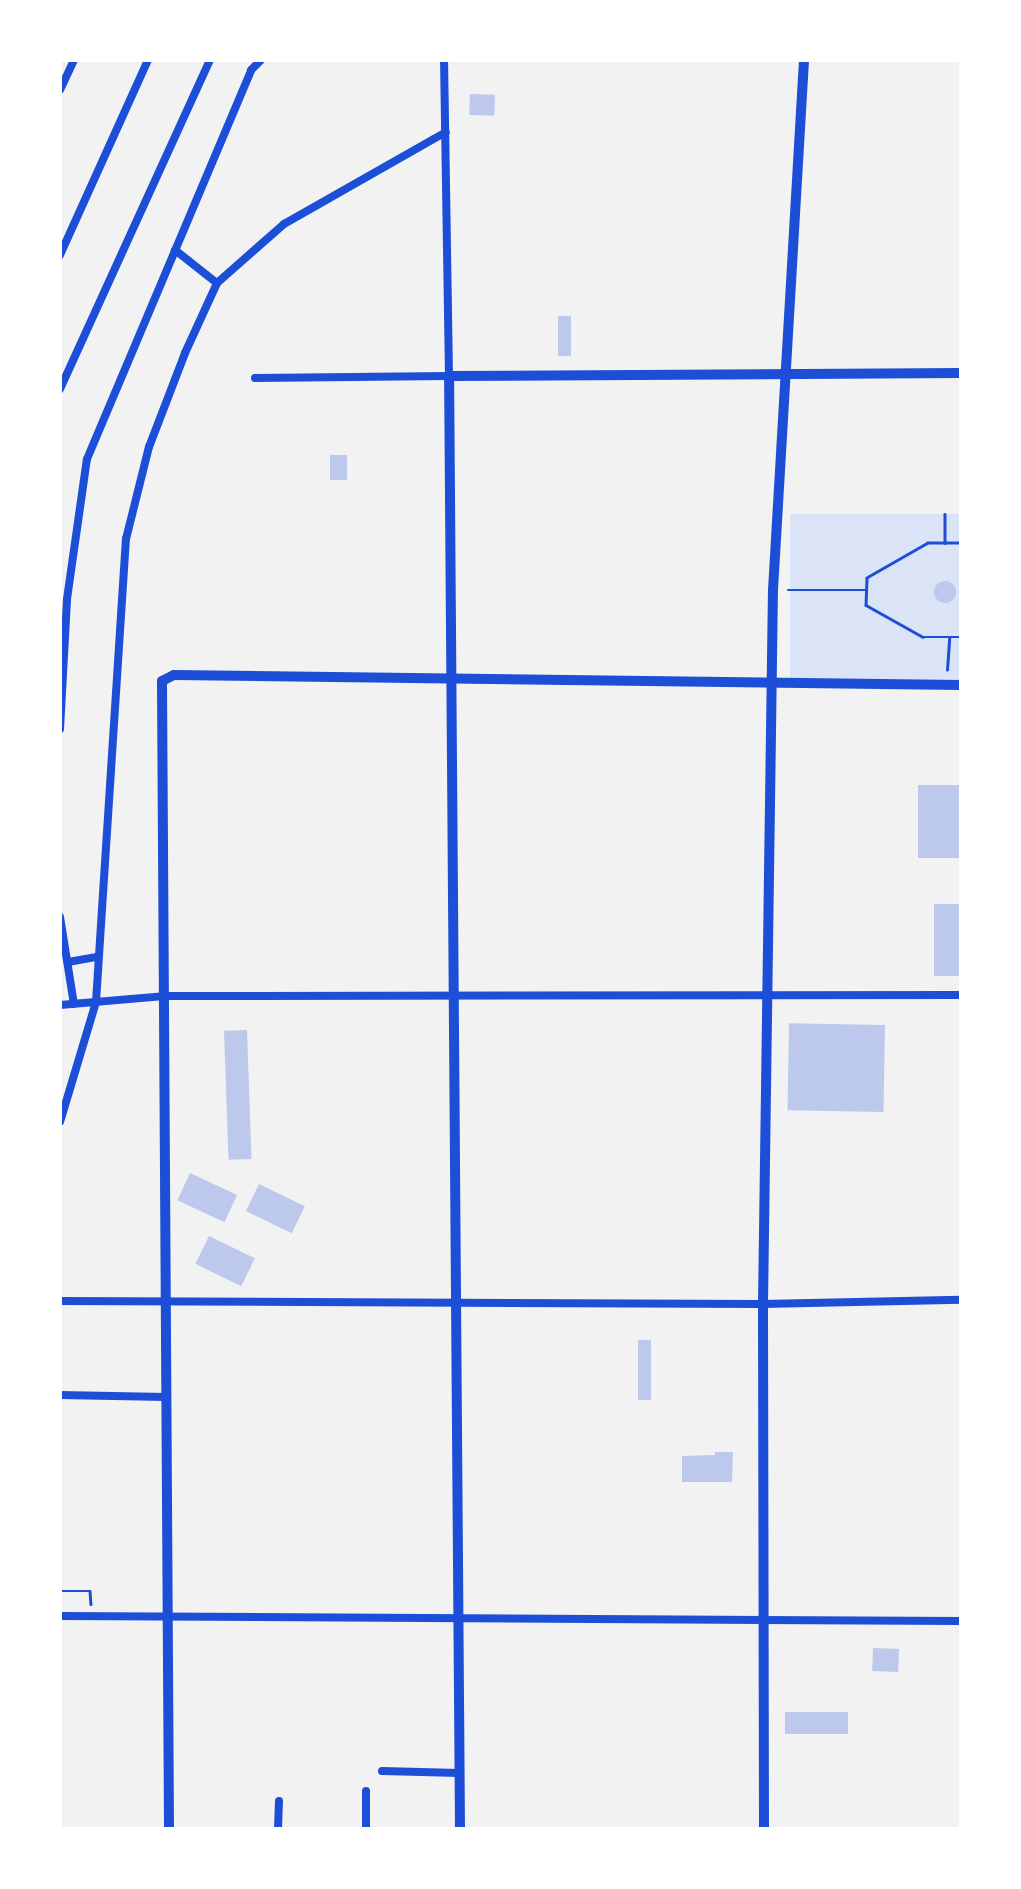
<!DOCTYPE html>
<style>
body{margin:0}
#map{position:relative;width:1021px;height:1889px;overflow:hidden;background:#f2f2f2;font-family:Signika,sans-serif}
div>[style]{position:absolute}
.green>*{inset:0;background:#dbe4f7;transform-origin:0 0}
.building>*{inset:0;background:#bdc9ec;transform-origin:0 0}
.round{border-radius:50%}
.path>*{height:2.5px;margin:-1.25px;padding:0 1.25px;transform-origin:1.25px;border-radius:1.25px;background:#1d4ed8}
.minor>*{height:8px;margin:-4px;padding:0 4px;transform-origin:4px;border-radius:4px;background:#1d4ed8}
.tertiary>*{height:10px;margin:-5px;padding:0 5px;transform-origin:5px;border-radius:5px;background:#1d4ed8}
span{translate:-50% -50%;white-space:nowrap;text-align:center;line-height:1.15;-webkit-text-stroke:8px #fff;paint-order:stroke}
.frame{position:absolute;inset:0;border:62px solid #fff;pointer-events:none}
</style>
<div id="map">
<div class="green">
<i style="left:961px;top:514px;width:166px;height:171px;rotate:90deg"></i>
</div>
<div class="building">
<i style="left:470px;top:94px;width:25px;height:21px;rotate:2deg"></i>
<i style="left:571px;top:316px;width:40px;height:13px;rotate:90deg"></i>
<i style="left:347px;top:455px;width:25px;height:17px;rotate:90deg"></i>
<i class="round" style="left:934px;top:581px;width:22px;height:22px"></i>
<i style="left:961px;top:785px;width:73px;height:43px;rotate:90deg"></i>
<i style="left:961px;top:904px;width:72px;height:27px;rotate:90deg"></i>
<i style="left:885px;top:1025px;width:87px;height:96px;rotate:91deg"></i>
<i style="left:247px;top:1030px;width:129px;height:23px;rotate:88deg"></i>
<i style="left:190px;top:1173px;width:52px;height:30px;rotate:25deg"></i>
<i style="left:259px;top:1184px;width:51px;height:30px;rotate:26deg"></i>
<i style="left:209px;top:1236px;width:51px;height:31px;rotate:26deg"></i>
<i style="left:638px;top:1340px;width:13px;height:60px"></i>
<i style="clip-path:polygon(715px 1452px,733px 1452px,732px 1482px,682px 1482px,682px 1456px,715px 1455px)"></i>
<i style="left:873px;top:1648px;width:26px;height:23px;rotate:2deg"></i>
<i style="left:785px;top:1712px;width:63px;height:22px"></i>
</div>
<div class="path">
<i style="left:945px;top:514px;width:29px;rotate:90deg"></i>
<i style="left:961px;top:543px;width:33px;rotate:180deg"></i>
<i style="left:928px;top:543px;width:70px;rotate:150.2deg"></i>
<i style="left:867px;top:578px;width:27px;rotate:92deg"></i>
<i style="left:866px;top:605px;width:65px;rotate:29.3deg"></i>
<i style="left:923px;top:637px;width:38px"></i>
<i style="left:788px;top:590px;width:77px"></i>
<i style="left:947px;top:670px;width:32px;rotate:-86deg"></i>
<i style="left:60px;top:1591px;width:30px"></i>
<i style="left:90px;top:1591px;width:13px;rotate:86deg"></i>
</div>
<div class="minor">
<i style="left:60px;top:90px;width:33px;rotate:-65deg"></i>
<i style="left:175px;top:250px;width:53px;rotate:38.2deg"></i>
<i style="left:60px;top:255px;width:214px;rotate:-65.7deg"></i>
<i style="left:255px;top:378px;width:194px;rotate:-0.6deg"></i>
<i style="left:449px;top:376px;width:316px;rotate:-90.9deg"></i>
<i style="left:60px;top:389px;width:362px;rotate:-65.5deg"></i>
<i style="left:60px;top:729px;width:130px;rotate:-86.9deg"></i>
<i style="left:67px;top:599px;width:141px;rotate:-81.9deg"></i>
<i style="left:87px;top:459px;width:422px;rotate:-67.1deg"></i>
<i style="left:251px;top:70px;width:14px;rotate:-45deg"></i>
<i style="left:60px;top:917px;width:88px;rotate:80.9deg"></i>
<i style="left:68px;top:962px;width:28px;rotate:-10deg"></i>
<i style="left:60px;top:1005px;width:104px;rotate:-4.9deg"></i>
<i style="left:164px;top:996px;width:797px;rotate:-0.07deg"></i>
<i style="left:60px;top:1122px;width:125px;rotate:-73.3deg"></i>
<i style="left:96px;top:1002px;width:464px;rotate:-86.3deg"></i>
<i style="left:126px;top:539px;width:95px;rotate:-76deg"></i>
<i style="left:149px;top:447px;width:101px;rotate:-69deg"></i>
<i style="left:185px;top:353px;width:77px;rotate:-65.4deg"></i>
<i style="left:217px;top:283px;width:89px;rotate:-41.4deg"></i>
<i style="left:284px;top:224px;width:186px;rotate:-29.6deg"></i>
<i style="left:60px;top:1301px;width:703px;rotate:0.24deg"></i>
<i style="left:763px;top:1304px;width:198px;rotate:-1.2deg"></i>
<i style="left:60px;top:1395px;width:107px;rotate:1.1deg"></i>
<i style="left:60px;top:1616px;width:901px;rotate:0.32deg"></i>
<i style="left:382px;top:1771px;width:77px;rotate:1.5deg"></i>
<i style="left:278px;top:1829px;width:28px;rotate:-88deg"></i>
<i style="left:366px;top:1829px;width:38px;rotate:-90deg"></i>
</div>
<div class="tertiary">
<i style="left:169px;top:1829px;width:1148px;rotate:-90.35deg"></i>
<i style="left:162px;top:681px;width:13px;rotate:-27deg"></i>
<i style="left:174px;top:675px;width:787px;rotate:0.73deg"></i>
<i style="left:460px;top:1829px;width:1453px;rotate:-90.43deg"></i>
<i style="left:449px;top:376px;width:512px;rotate:-0.34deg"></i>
<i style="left:764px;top:1829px;width:525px;rotate:-90.11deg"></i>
<i style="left:763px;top:1304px;width:714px;rotate:-89.2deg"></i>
<i style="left:773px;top:590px;width:531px;rotate:-86.65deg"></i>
</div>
<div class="frame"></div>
</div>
